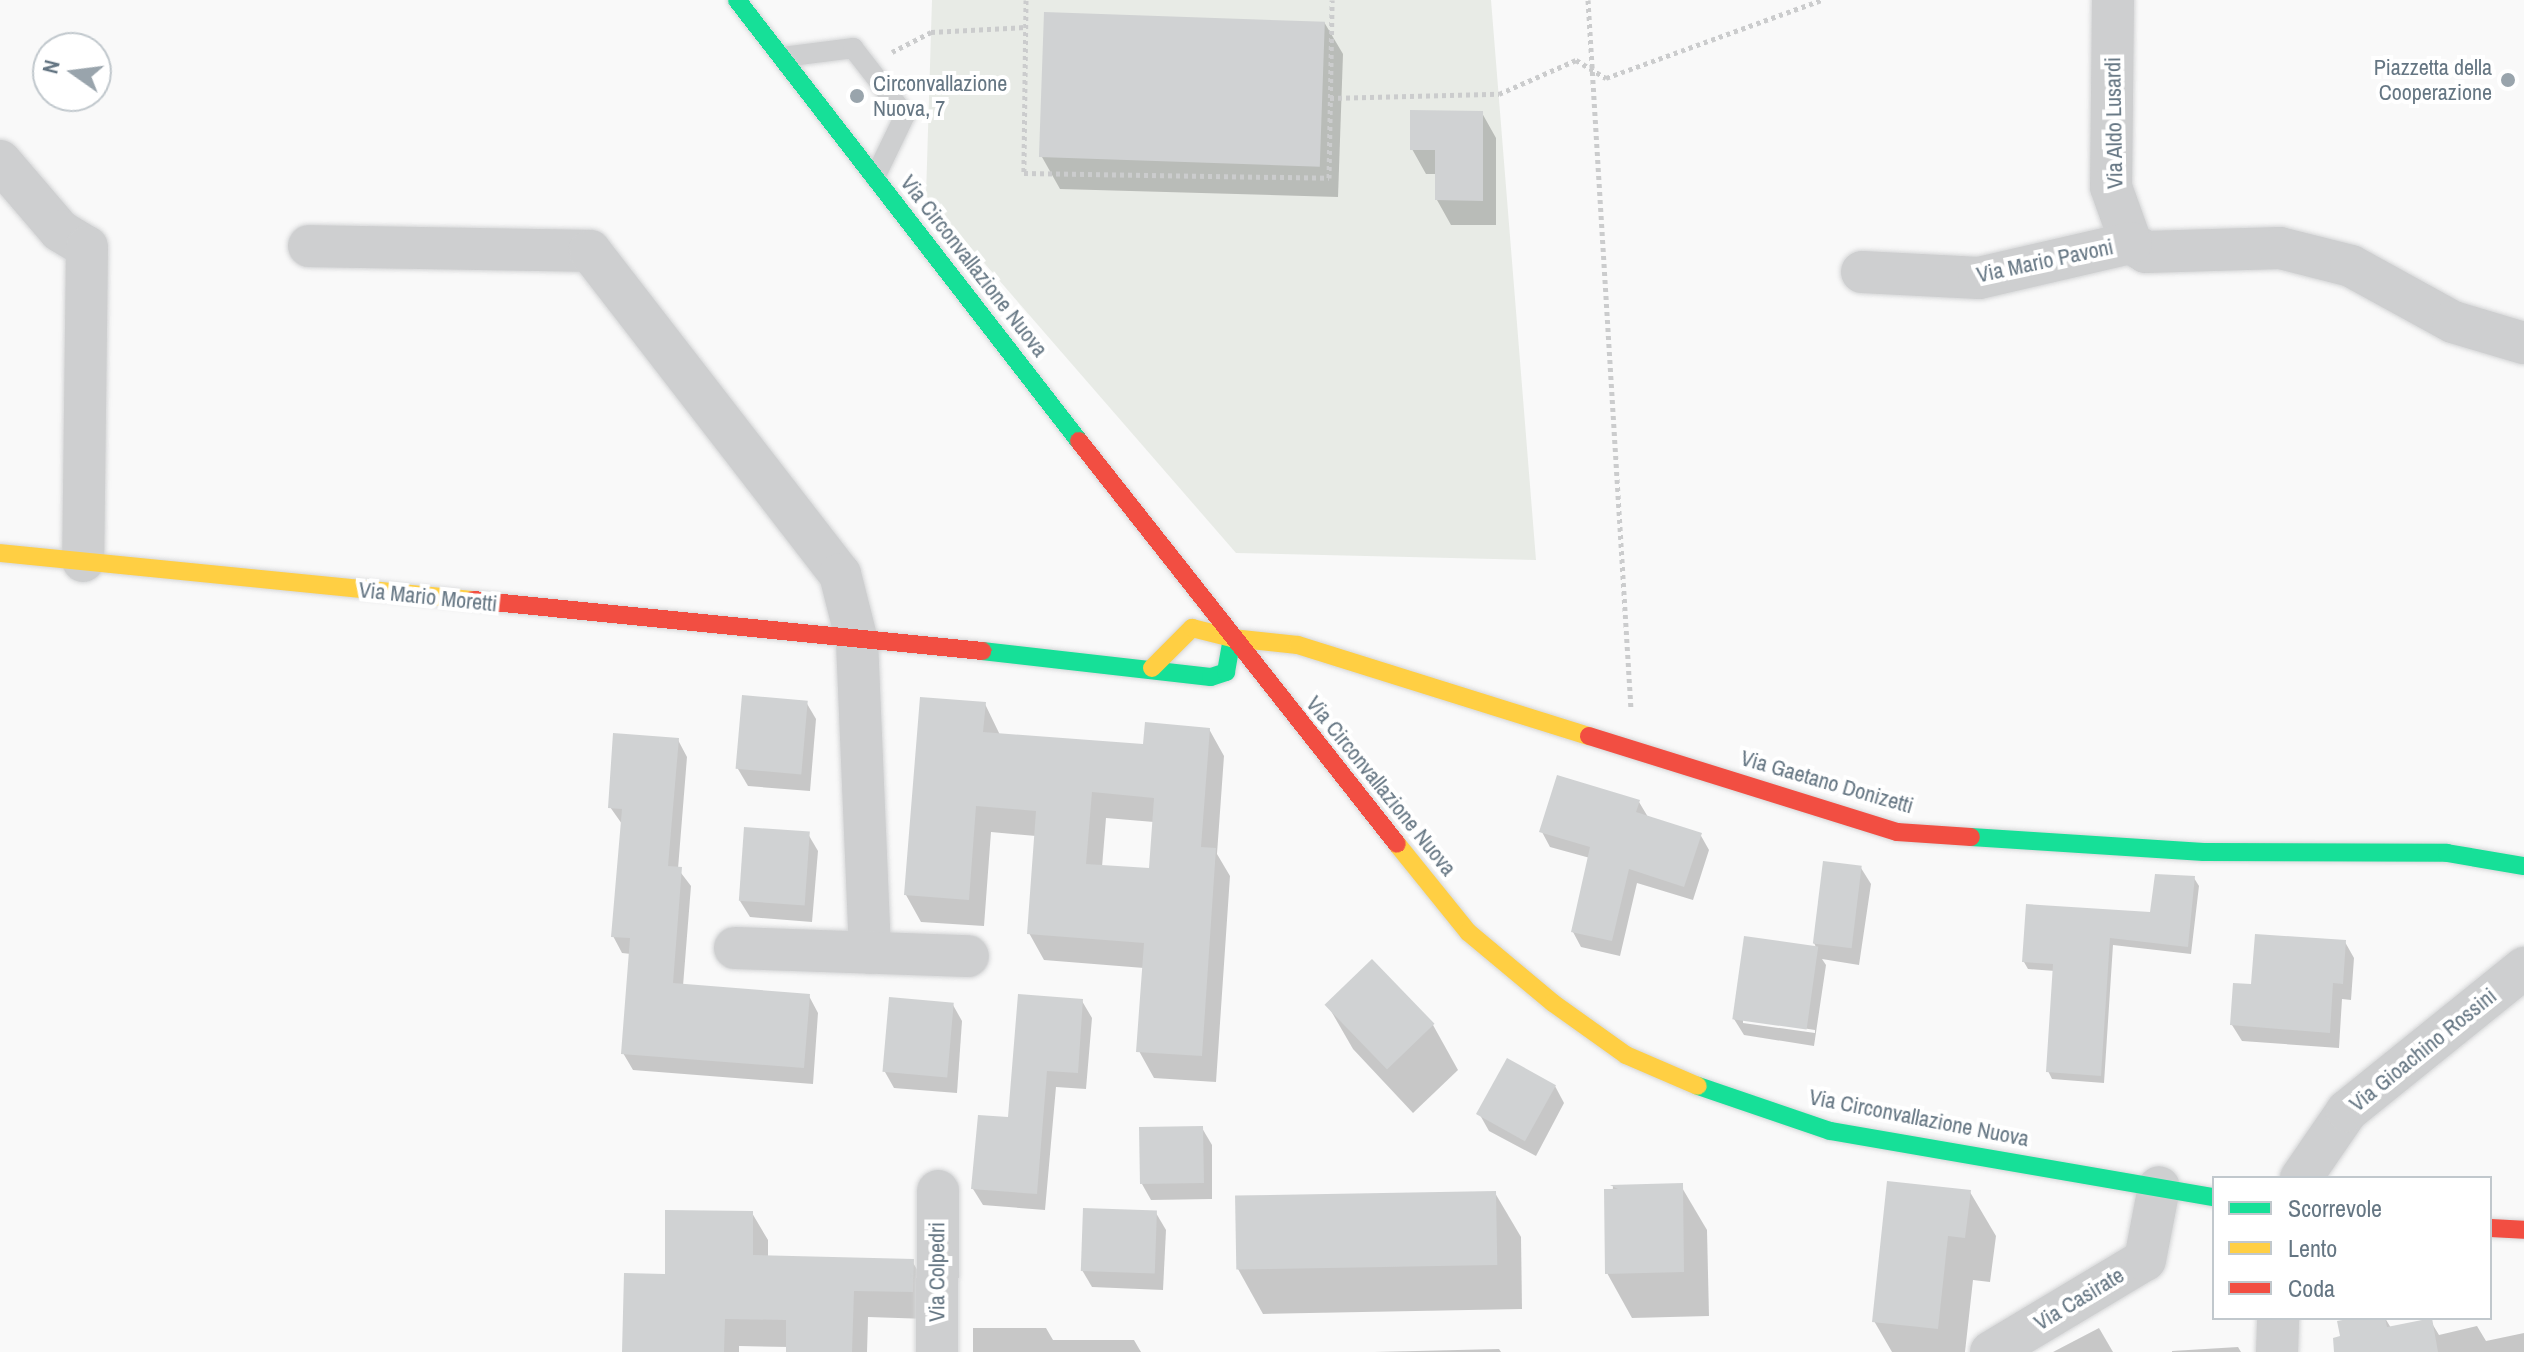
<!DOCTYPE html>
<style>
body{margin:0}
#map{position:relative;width:2524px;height:1352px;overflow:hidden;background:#f9f9f9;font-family:"Archivo Narrow",sans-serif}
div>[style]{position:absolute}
.green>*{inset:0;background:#e8ebe6}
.shadow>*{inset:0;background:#0003}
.building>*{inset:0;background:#d0d2d3;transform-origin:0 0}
.path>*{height:5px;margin-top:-2.5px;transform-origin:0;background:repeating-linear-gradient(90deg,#cbcccd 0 4px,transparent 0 8px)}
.roads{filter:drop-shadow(0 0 2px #d5d6d7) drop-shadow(0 0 2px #d5d6d7)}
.lane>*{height:20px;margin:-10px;padding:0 10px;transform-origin:10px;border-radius:10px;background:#cecfd0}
.street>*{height:42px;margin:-21px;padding:0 21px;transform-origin:21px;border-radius:21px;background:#cecfd0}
.fast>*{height:18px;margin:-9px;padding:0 9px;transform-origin:9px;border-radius:9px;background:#16e098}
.slow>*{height:18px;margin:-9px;padding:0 9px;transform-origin:9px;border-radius:9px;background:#ffcf43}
.jam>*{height:18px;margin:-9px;padding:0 9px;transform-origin:9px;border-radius:9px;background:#f24e42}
.dots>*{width:22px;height:22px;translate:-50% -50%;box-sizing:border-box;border:4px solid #fff;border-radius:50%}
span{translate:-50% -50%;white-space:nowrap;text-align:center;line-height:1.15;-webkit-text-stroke:8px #fff;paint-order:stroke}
.poi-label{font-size:22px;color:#657683}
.right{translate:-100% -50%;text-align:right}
.left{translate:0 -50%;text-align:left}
.street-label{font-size:22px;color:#657683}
.legend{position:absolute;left:2212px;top:1176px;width:280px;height:144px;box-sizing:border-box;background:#fff;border:2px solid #c1c8cd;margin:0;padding:10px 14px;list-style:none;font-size:24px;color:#657683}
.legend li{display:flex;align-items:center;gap:16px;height:40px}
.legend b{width:40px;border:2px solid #c1c8cd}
.north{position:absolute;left:32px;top:32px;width:80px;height:80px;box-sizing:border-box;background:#fff;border:2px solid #c1c8cd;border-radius:50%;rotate:284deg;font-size:22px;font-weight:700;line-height:32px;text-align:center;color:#657683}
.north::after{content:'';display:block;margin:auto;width:28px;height:36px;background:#99a4ac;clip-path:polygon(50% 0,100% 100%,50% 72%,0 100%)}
</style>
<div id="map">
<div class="green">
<i style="clip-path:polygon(932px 0,1491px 0,1536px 560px,1236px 553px,926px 196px)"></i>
</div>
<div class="shadow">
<i style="clip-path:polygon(1324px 22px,1343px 54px,1338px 197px,1060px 189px,1042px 157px)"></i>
<i style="clip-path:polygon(1482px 113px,1496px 138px,1496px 225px,1451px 225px,1437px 200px,1437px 174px,1426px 174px,1412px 149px)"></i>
<i style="clip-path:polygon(806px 702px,816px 719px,810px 791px,748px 786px,738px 769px)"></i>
<i style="clip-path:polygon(evenodd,985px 704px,1000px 735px,1145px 746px,1209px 729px,1224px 756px,1217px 854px,1230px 876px,1216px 1082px,1154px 1078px,1139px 1051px,1144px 968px,1044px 960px,1029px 933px,1036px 836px,991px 832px,984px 926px,921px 922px,906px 895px,985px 704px,1106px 818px,1154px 822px,1151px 871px,1102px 867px,1106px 818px)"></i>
<i style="clip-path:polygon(678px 740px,687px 757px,678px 869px,691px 886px,683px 986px,809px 996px,818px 1013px,813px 1084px,633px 1070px,623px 1053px,631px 954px,622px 953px,613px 936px,622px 824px,610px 807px)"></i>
<i style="clip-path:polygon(1639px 802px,1648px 817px,1700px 834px,1709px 850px,1693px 900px,1637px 883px,1620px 956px,1581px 947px,1573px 932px,1590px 858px,1550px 847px,1542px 832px)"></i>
<i style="clip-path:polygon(808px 834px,818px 851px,812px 922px,750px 917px,740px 901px)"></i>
<i style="clip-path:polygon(evenodd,1861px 868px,1871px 884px,1859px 965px,1822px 959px,1826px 965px,1814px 1046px,1744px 1035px,1734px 1019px,1817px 949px,1814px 943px,1861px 868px,1743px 1019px,1815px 1030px,1815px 1033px,1743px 1023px,1743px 1019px)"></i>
<i style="clip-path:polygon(2194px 878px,2199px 886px,2191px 954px,2113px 945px,2104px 1083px,2052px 1079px,2048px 1071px,2055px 971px,2028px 969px,2024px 962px,2152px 914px)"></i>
<i style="clip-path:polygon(2345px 942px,2354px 958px,2351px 1000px,2342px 999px,2339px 1048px,2242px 1041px,2232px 1025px,2253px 986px)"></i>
<i style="clip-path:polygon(1082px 1001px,1092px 1018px,1086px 1089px,1056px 1087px,1045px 1210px,983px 1205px,973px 1189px,1009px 1120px)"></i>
<i style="clip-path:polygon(1327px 1004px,1433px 1025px,1458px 1070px,1413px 1113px,1353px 1049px)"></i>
<i style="clip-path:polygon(953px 1005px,962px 1021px,957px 1093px,894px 1088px,885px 1072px)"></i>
<i style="clip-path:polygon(1555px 1086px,1564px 1103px,1536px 1156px,1489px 1131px,1480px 1115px)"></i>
<i style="clip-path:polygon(1202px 1128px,1212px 1145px,1212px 1199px,1151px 1200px,1142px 1184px)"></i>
<i style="clip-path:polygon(1613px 1186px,1681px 1186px,1707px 1230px,1709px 1316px,1632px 1318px,1607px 1273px)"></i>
<i style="clip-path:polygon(1970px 1192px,1996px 1236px,1990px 1282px,1973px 1280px,1965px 1352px,1892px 1352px,1874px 1321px)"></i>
<i style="clip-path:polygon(1495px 1193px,1521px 1237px,1522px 1309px,1263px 1314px,1238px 1269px)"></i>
<i style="clip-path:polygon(752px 1213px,768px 1240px,768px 1258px,912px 1261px,928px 1288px,928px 1319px,868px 1317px,867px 1352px,788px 1352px,788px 1347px,739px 1346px,739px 1352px,624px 1352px,667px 1276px)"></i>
<i style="clip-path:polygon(1156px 1213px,1166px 1230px,1163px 1290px,1092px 1287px,1082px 1270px)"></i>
<i style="clip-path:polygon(2365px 1318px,2385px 1318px,2391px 1328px,2430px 1320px,2439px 1335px,2477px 1326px,2486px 1341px,2524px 1333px,2524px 1352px,2345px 1352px)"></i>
<i style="clip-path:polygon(973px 1328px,1046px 1328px,1053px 1340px,1134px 1340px,1141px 1352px,973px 1352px)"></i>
<i style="clip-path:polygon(2099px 1328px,2113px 1352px,2053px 1352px)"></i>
<i style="clip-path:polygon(2238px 1347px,2241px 1352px,2172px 1352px,2172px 1351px)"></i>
<i style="clip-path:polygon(1499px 1349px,1501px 1352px,1374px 1352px)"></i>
</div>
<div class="building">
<i style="left:1044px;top:12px;width:281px;height:145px;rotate:2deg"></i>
<i style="clip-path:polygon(1410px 110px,1483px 111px,1483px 201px,1435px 200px,1435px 150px,1410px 150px)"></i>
<i style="left:742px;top:695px;width:66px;height:74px;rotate:5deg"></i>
<i style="clip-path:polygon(evenodd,920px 697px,986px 702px,983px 732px,1143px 744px,1145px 722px,1210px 728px,1201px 847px,1216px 848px,1202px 1056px,1136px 1052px,1144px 943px,1027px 934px,1036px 811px,976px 806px,969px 900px,904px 895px,920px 697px,1092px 792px,1154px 798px,1149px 868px,1086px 864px,1092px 792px)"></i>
<i style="clip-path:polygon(613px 733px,679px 738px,668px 866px,682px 867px,673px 983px,810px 994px,804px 1068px,621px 1054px,630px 938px,611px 937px,622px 809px,608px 808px)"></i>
<i style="clip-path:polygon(1557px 775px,1640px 800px,1636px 812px,1702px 833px,1684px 887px,1629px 869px,1612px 941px,1571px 932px,1590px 847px,1539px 832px)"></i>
<i style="left:744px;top:827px;width:66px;height:74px;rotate:4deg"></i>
<i style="left:1823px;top:861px;width:39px;height:83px;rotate:7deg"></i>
<i style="clip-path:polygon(2155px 874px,2195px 876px,2188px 947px,2110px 938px,2101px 1076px,2046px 1072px,2053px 964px,2022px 962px,2026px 904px,2150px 912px)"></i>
<i style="clip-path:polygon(2255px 934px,2346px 940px,2343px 984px,2333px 983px,2330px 1033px,2230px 1025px,2233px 983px,2251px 984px)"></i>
<i style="left:1744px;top:936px;width:75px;height:84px;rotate:8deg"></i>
<i style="left:1372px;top:959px;width:90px;height:66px;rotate:46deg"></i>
<i style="clip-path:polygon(1018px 994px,1083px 999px,1078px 1073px,1047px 1071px,1037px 1194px,971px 1189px,978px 1115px,1008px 1117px)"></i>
<i style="left:889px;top:997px;width:65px;height:75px;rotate:5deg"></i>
<i style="left:1507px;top:1058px;width:56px;height:64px;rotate:29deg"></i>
<i style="left:1203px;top:1126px;width:57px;height:64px;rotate:89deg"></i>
<i style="clip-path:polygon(1887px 1181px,1971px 1190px,1965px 1238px,1948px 1236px,1938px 1329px,1872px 1322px)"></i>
<i style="clip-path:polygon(1683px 1183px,1684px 1272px,1605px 1274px,1604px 1189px,1618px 1189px,1610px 1185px)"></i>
<i style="left:1496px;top:1191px;width:74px;height:261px;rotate:89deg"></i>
<i style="left:1083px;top:1208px;width:74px;height:63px;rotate:2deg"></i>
<i style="clip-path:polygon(665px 1210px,753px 1211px,753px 1255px,914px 1259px,913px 1292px,854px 1291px,852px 1352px,786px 1352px,786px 1320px,725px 1319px,724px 1352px,622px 1352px,624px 1273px,665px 1274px)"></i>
<i style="clip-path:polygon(2354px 1318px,2385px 1318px,2387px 1327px,2432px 1318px,2438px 1352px,2334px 1352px,2333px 1338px,2340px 1336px,2337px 1321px)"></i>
</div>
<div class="path">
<i style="left:1026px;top:0;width:173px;rotate:90.7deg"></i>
<i style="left:1024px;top:173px;width:305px;rotate:0.9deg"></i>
<i style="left:1329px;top:178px;width:178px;rotate:-89deg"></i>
<i style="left:1588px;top:0;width:710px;rotate:86.53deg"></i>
<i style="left:892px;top:52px;width:44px;rotate:-27.1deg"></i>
<i style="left:931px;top:32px;width:95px;rotate:-3deg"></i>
<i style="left:1330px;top:98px;width:169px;rotate:-1.4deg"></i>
<i style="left:1499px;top:94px;width:84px;rotate:-23.8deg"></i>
<i style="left:1576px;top:60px;width:35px;rotate:31deg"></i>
<i style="left:1606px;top:78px;width:229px;rotate:-19.9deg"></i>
</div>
<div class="roads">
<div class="lane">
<i style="left:783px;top:57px;width:71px;rotate:-7.3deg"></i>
<i style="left:853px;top:48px;width:85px;rotate:52.2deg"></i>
<i style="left:905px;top:115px;width:69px;rotate:115.8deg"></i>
</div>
<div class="street">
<i style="left:2113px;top:0;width:187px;rotate:90.6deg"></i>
<i style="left:2111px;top:187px;width:59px;rotate:70.3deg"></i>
<i style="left:2131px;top:243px;width:17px;rotate:31deg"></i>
<i style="left:2146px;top:252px;width:134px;rotate:-1.7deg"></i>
<i style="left:2280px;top:248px;width:73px;rotate:14.2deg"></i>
<i style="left:2351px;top:266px;width:116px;rotate:28.8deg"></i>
<i style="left:2453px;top:322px;width:74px;rotate:16.5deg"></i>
<i style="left:0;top:161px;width:92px;rotate:49.4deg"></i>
<i style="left:60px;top:231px;width:31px;rotate:31deg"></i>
<i style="left:87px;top:247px;width:314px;rotate:90.7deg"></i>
<i style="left:309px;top:246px;width:281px;rotate:1deg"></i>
<i style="left:590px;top:251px;width:408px;rotate:52.3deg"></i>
<i style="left:840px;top:574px;width:69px;rotate:75.8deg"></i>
<i style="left:857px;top:641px;width:312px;rotate:87.6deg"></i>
<i style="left:1862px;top:272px;width:117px;rotate:2.9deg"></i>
<i style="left:1979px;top:278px;width:156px;rotate:-13deg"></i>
<i style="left:735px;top:948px;width:233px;rotate:2deg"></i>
<i style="left:2301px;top:1178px;width:81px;rotate:-55.5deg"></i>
<i style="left:2347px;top:1111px;width:228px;rotate:-38.9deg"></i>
<i style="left:937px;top:1352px;width:161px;rotate:-89.6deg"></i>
<i style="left:1991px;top:1352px;width:179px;rotate:-30.9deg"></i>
<i style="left:2145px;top:1260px;width:74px;rotate:-79.1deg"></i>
<i style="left:2277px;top:1352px;width:34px;rotate:-88deg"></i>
</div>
<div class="fast">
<i style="left:737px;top:0;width:558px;rotate:52.21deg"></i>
<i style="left:982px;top:651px;width:230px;rotate:6.5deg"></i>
<i style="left:1211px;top:677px;width:16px;rotate:-18deg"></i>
<i style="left:1226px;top:672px;width:35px;rotate:-80deg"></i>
<i style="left:1971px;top:837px;width:233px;rotate:3.7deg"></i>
<i style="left:2204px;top:852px;width:243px;rotate:0.2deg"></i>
<i style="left:2447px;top:853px;width:78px;rotate:9.6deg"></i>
<i style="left:1698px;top:1086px;width:139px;rotate:18.8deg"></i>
<i style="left:1830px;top:1131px;width:390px;rotate:9.8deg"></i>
</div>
<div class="slow">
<i style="left:0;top:553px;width:475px;rotate:5.7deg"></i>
<i style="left:1152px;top:668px;width:57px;rotate:-45deg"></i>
<i style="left:1192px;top:628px;width:41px;rotate:14deg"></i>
<i style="left:1232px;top:638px;width:66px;rotate:6.1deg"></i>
<i style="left:1298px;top:645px;width:305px;rotate:17.4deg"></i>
<i style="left:1397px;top:844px;width:113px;rotate:51.1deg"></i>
<i style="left:1468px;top:932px;width:111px;rotate:39.9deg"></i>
<i style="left:1553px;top:1003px;width:90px;rotate:35.5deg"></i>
<i style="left:1626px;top:1055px;width:78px;rotate:23.3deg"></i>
</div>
<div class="jam">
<i style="left:1079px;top:441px;width:513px;rotate:51.72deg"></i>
<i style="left:473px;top:600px;width:512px;rotate:5.72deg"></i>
<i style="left:1589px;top:736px;width:323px;rotate:17.3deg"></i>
<i style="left:1897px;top:832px;width:74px;rotate:3.9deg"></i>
<i style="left:2490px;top:1228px;width:34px;rotate:3deg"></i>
</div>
</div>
<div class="dots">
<i style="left:2508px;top:80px;background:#99a4ac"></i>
<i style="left:857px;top:96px;background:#99a4ac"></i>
</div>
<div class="poi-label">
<span class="right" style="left:2492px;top:80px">Piazzetta della<br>Cooperazione</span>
<span class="left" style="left:873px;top:96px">Circonvallazione<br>Nuova, 7</span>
</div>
<div class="street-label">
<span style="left:2114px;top:123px;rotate:-91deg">Via Aldo Lusardi</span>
<span style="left:2045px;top:261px;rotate:-12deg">Via Mario Pavoni</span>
<span style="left:974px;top:266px;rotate:52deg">Via Circonvallazione Nuova</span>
<span style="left:428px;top:597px;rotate:6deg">Via Mario Moretti</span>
<span style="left:1827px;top:782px;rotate:16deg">Via Gaetano Donizetti</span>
<span style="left:1381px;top:786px;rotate:51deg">Via Circonvallazione Nuova</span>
<span style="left:2423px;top:1050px;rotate:-39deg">Via Gioachino Rossini</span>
<span style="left:1919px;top:1118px;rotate:11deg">Via Circonvallazione Nuova</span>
<span style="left:937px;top:1272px;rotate:-90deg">Via Colpedri</span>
<span style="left:2079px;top:1299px;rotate:-31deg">Via Casirate</span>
</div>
<ul class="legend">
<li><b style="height:10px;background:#16e098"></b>Scorrevole</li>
<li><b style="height:10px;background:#ffcf43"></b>Lento</li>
<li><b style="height:10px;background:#f24e42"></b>Coda</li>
</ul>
<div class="north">N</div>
</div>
